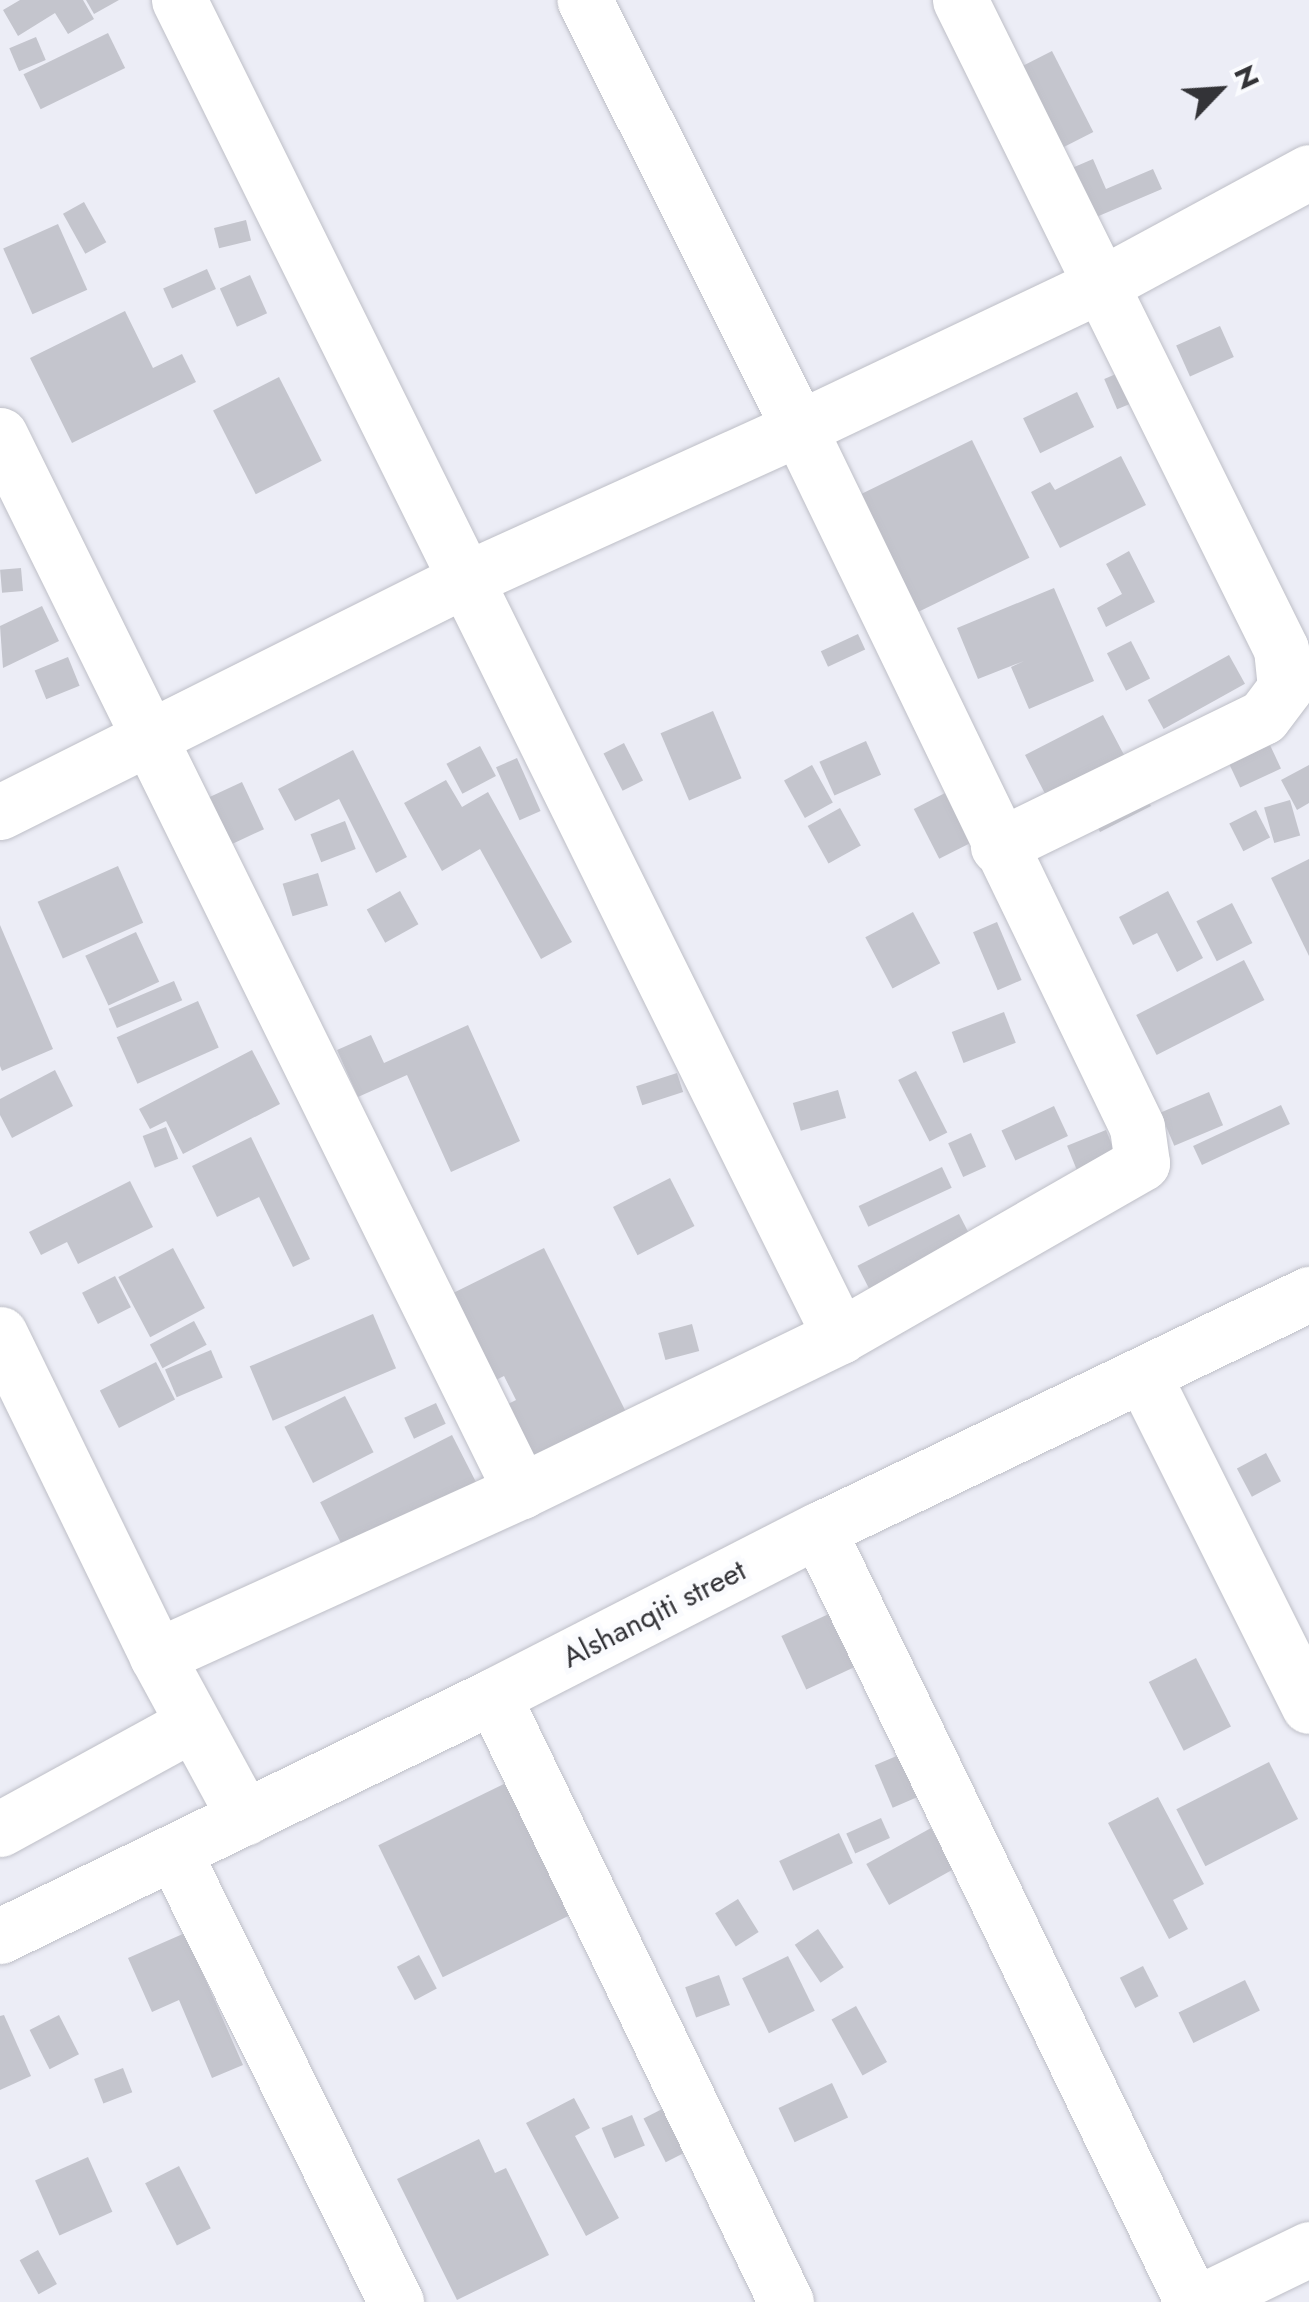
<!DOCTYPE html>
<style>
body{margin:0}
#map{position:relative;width:1309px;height:2302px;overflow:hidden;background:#ecedf6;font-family:Jost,sans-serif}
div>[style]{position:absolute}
.building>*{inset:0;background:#c4c5cd;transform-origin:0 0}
.roads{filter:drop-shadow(0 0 2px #bebfc7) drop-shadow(0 0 2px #bebfc7)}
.minor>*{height:55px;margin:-27.5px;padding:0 27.5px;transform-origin:27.5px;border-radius:27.5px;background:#fff}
.tertiary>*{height:55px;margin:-27.5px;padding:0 27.5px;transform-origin:27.5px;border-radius:27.5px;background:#fff}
span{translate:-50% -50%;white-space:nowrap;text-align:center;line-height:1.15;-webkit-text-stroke:10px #fafbfe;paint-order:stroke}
.street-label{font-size:30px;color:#333337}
.north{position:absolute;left:1169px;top:40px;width:100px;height:100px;-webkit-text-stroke:8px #fafbfe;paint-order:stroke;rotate:65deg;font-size:28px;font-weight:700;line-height:40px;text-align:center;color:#333337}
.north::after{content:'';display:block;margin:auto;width:35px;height:45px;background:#333337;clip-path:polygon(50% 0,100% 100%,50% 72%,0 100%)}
</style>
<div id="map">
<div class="building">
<i style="clip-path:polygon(20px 0,83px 0,94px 19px,68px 34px,55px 13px,18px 36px,3px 10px)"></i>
<i style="clip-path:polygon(86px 0,119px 0,94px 14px)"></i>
<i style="left:108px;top:33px;width:39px;height:94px;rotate:64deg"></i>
<i style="left:36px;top:37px;width:25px;height:29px;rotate:67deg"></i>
<i style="left:1052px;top:51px;width:91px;height:38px;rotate:63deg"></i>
<i style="clip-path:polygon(1093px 159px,1106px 189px,1153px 169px,1162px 189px,1094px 218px,1072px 168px)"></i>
<i style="left:84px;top:202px;width:46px;height:24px;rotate:61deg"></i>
<i style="left:246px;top:220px;width:21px;height:33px;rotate:76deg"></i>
<i style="left:58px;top:224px;width:72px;height:60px;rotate:66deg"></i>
<i style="left:207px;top:269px;width:22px;height:48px;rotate:66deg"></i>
<i style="left:250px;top:275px;width:42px;height:33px;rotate:66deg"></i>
<i style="clip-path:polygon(125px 311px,153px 368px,182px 354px,196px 382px,72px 443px,30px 358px)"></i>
<i style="left:1220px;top:326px;width:34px;height:48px;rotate:66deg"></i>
<i style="left:1130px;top:368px;width:33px;height:28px;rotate:67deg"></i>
<i style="left:279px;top:377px;width:94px;height:74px;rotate:63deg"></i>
<i style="left:1077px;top:392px;width:39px;height:60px;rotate:64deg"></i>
<i style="left:972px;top:440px;width:131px;height:129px;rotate:64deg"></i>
<i style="clip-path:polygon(1121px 456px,1146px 505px,1060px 548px,1031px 492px,1050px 482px,1055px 490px)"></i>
<i style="clip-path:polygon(1129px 551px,1155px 602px,1106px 627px,1097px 608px,1122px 594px,1106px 564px)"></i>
<i style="left:21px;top:568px;width:23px;height:21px;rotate:85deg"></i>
<i style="clip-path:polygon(1054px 588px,1094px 681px,1029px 709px,1011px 667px,1024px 661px,978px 679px,957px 628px)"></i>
<i style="clip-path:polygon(42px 606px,59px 641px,3px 668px,0 626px)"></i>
<i style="left:858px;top:634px;width:17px;height:41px;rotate:65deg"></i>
<i style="left:1131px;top:641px;width:42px;height:27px;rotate:63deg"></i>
<i style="left:1229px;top:655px;width:33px;height:93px;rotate:61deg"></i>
<i style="left:68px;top:657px;width:31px;height:36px;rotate:68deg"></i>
<i style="left:713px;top:711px;width:73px;height:57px;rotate:67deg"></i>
<i style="clip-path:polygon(1103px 715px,1151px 806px,1100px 832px,1081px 797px,1054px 811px,1025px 755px)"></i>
<i style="left:866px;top:741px;width:37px;height:51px;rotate:66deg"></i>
<i style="left:624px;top:743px;width:42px;height:23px;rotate:63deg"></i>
<i style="left:1270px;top:745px;width:26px;height:45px;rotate:65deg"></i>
<i style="left:480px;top:746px;width:34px;height:38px;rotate:62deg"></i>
<i style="clip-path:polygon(353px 750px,407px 857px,376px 873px,339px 799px,295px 821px,278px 789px)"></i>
<i style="left:517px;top:758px;width:58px;height:23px;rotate:66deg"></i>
<i style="left:812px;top:765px;width:43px;height:32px;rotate:61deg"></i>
<i style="clip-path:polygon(1309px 765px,1309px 803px,1297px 810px,1281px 780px)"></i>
<i style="clip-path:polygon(446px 780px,462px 807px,488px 792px,572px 942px,541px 959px,480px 849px,442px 871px,404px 803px)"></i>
<i style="left:242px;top:782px;width:52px;height:41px;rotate:65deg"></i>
<i style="left:945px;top:793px;width:56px;height:35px;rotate:63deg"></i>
<i style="left:1290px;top:800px;width:37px;height:27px;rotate:74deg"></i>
<i style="left:840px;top:808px;width:43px;height:37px;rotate:61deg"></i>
<i style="left:1256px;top:810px;width:31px;height:30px;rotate:63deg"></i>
<i style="left:345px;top:821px;width:30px;height:37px;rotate:69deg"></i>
<i style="clip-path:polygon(1309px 859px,1309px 956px,1271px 878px)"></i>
<i style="left:118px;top:866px;width:62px;height:88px;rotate:66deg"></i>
<i style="left:318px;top:873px;width:34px;height:37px;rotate:73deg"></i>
<i style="left:400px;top:891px;width:38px;height:38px;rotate:61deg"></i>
<i style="clip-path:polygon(1168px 891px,1203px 958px,1177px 972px,1157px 933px,1133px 945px,1119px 917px)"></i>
<i style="left:1232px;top:903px;width:45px;height:40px;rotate:63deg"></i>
<i style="left:913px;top:912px;width:58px;height:54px;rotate:62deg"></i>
<i style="left:997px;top:922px;width:63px;height:26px;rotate:67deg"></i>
<i style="clip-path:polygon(0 925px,53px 1049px,2px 1071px,0 1066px)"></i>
<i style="left:136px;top:932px;width:55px;height:56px;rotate:65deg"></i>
<i style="left:1244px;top:960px;width:45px;height:121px;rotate:63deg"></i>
<i style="left:174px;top:981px;width:21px;height:71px;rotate:67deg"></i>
<i style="left:198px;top:1001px;width:51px;height:89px;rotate:66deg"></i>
<i style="left:1004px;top:1012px;width:33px;height:56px;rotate:69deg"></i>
<i style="clip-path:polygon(468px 1025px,520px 1141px,451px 1172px,407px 1075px,358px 1097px,337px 1050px,371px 1035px,384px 1063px)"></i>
<i style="clip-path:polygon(252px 1050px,280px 1104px,183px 1154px,166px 1121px,150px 1129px,139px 1109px)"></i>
<i style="clip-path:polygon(55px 1070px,73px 1106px,12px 1138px,0 1115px,0 1099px)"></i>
<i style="left:916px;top:1071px;width:69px;height:20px;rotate:63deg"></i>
<i style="left:677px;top:1073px;width:20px;height:43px;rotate:72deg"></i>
<i style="left:838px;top:1090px;width:29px;height:47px;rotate:74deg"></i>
<i style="left:1209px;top:1092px;width:36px;height:53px;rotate:67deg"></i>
<i style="left:1281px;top:1105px;width:21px;height:97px;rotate:65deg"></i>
<i style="left:1054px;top:1106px;width:33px;height:58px;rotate:65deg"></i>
<i style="left:166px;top:1127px;width:34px;height:25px;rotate:69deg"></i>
<i style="left:1106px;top:1130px;width:56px;height:42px;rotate:68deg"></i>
<i style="left:971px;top:1133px;width:37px;height:25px;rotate:66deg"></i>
<i style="clip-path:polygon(251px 1137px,310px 1259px,293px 1267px,259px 1197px,217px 1217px,192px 1166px)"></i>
<i style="left:942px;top:1167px;width:23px;height:92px;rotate:65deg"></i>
<i style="left:670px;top:1178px;width:54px;height:64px;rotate:63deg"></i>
<i style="clip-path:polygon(130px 1181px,153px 1227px,78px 1264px,67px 1242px,41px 1255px,29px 1232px)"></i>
<i style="left:959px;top:1214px;width:39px;height:114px;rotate:63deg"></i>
<i style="left:173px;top:1248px;width:68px;height:62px;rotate:62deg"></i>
<i style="clip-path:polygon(544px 1248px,632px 1424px,521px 1479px,488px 1414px,516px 1400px,504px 1376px,478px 1389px,435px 1302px)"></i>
<i style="left:115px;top:1276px;width:35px;height:37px;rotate:63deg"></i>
<i style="left:373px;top:1314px;width:59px;height:134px;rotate:67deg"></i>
<i style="left:194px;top:1321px;width:27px;height:50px;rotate:62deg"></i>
<i style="left:692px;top:1324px;width:28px;height:35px;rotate:75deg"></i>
<i style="left:211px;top:1350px;width:30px;height:50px;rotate:67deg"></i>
<i style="left:156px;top:1362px;width:42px;height:63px;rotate:63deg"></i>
<i style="left:345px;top:1396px;width:63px;height:68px;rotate:63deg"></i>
<i style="left:436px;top:1403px;width:23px;height:35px;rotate:65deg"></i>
<i style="left:452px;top:1435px;width:64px;height:148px;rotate:63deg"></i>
<i style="left:1266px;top:1453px;width:32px;height:33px;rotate:62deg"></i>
<i style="left:833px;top:1612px;width:59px;height:57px;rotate:65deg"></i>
<i style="left:1196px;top:1658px;width:77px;height:53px;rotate:63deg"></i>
<i style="left:906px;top:1752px;width:46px;height:34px;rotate:67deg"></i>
<i style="left:1269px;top:1762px;width:64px;height:104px;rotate:63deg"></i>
<i style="left:514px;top:1779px;width:147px;height:151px;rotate:64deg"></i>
<i style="clip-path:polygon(1158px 1797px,1204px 1884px,1173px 1900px,1188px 1929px,1169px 1939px,1108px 1823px)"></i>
<i style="left:881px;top:1818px;width:22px;height:38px;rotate:66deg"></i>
<i style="left:931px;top:1828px;width:47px;height:74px;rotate:61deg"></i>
<i style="left:839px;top:1833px;width:33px;height:66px;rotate:65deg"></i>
<i style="left:738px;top:1899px;width:39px;height:27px;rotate:58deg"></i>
<i style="left:818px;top:1929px;width:46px;height:28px;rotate:56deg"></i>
<i style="clip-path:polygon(185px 1933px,243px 2065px,212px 2078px,179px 2000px,152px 2012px,128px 1958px)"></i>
<i style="left:419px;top:1955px;width:38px;height:25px;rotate:62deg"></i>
<i style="left:788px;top:1956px;width:61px;height:51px;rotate:64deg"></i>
<i style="left:1143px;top:1966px;width:34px;height:26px;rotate:63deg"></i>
<i style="left:719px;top:1975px;width:32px;height:36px;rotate:70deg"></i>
<i style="left:1245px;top:1980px;width:34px;height:74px;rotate:64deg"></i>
<i style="left:856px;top:2006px;width:64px;height:28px;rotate:61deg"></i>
<i style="clip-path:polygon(4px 2015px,31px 2076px,0 2090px,0 2016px)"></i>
<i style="left:59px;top:2015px;width:44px;height:33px;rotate:63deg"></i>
<i style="left:123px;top:2068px;width:26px;height:31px;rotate:69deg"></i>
<i style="left:832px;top:2083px;width:38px;height:59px;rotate:65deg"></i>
<i style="clip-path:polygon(574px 2098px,590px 2128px,575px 2136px,619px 2218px,586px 2236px,526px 2123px)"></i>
<i style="left:672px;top:2104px;width:49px;height:32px;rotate:63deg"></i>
<i style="left:632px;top:2115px;width:33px;height:33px;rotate:67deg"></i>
<i style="clip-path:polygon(479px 2139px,495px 2173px,506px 2168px,549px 2255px,457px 2300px,397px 2179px)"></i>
<i style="left:88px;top:2157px;width:60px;height:58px;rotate:66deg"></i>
<i style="left:179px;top:2166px;width:70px;height:38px;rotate:63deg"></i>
<i style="left:38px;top:2250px;width:39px;height:21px;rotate:61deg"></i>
</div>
<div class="roads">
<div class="minor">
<i style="left:179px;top:0;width:1491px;rotate:63.68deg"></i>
<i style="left:960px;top:0;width:724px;rotate:63.68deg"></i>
<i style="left:1281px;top:649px;width:39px;rotate:84deg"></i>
<i style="left:1285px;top:688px;width:36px;rotate:127deg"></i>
<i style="left:1263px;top:717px;width:295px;rotate:154deg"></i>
<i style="left:0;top:435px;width:1178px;rotate:63.74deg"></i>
<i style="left:0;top:812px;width:519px;rotate:-26.57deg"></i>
<i style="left:464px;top:580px;width:368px;rotate:-24.4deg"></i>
<i style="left:799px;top:428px;width:335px;rotate:-25.4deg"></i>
<i style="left:1102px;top:284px;width:235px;rotate:-28.4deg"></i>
<i style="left:0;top:1334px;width:358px;rotate:64deg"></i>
<i style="left:157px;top:1656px;width:184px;rotate:61.5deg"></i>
<i style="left:1143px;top:1375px;width:370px;rotate:63.4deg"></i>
<i style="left:818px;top:1530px;width:858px;rotate:64.15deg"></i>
<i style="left:157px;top:1656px;width:400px;rotate:-24.4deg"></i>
<i style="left:521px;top:1491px;width:355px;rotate:-25.9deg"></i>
<i style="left:840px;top:1336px;width:348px;rotate:-29.8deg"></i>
<i style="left:1142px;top:1163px;width:36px;rotate:-98deg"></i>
<i style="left:1137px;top:1127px;width:776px;rotate:-115.81deg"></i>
<i style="left:799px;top:428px;width:479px;rotate:-116.6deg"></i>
<i style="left:493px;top:1696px;width:673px;rotate:64.2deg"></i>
<i style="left:0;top:1829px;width:219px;rotate:-28.7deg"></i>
<i style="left:174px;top:1853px;width:501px;rotate:63.69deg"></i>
<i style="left:1200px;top:2302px;width:121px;rotate:-25.9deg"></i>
</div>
<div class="tertiary">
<i style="left:0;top:1936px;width:548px;rotate:-25.96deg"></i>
<i style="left:493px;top:1696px;width:365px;rotate:-27.1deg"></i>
<i style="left:818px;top:1530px;width:545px;rotate:-25.67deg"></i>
</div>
</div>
<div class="street-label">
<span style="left:654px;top:1614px;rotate:-27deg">Alshanqiti street</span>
</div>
<div class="north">N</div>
</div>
